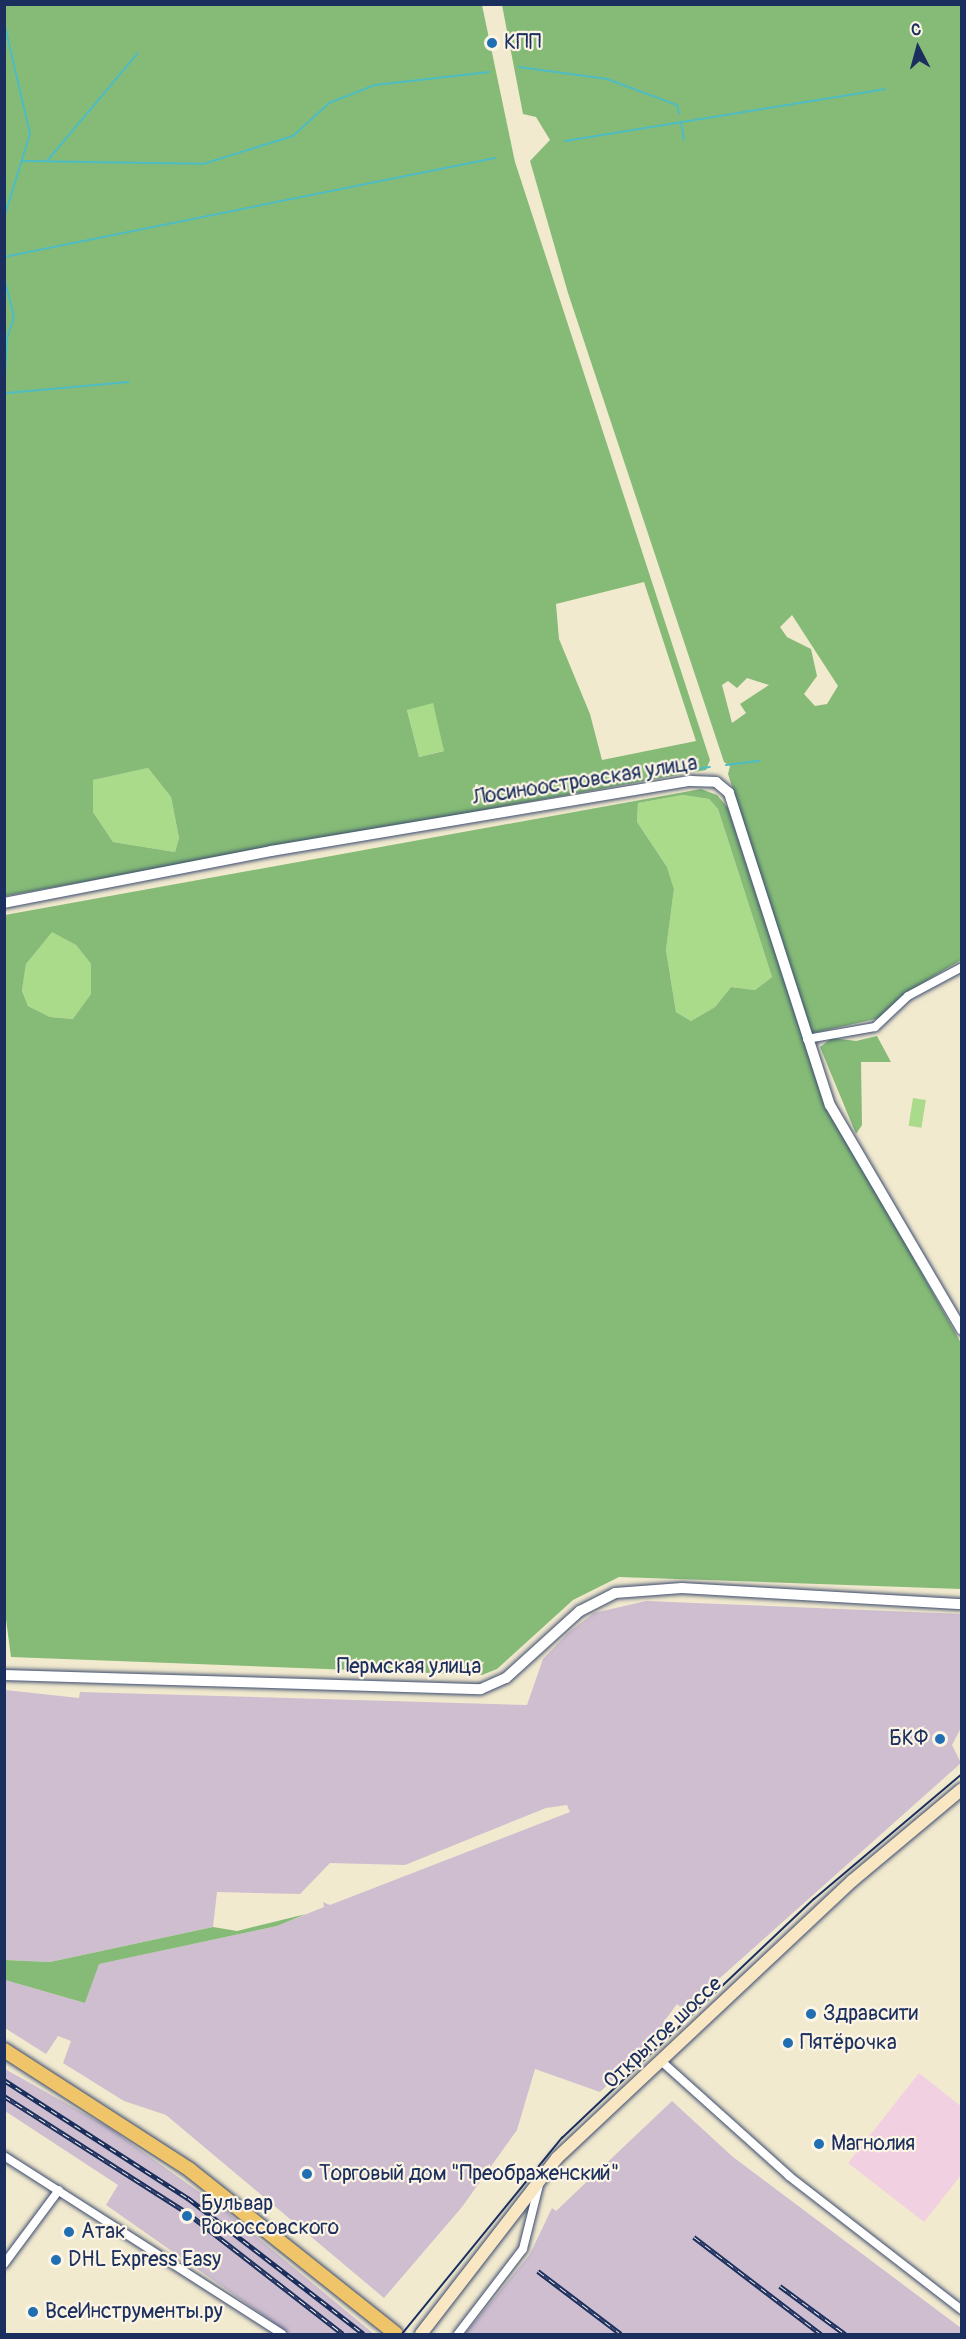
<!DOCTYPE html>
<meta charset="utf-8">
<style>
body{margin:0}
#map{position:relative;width:966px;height:2339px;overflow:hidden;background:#f2eacf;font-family:Pangolin,sans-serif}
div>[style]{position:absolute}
.built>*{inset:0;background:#f1d0e2}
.industrial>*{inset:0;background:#cebed0}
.green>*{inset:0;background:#a9db8b;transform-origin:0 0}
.forest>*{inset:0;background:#86bb77}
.stream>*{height:2px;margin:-1px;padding:0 1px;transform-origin:1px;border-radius:1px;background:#4ebcc3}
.roads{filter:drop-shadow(0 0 2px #3b4b6f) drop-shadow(0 0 2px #3b4b6f)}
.minor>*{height:8px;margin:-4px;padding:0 4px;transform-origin:4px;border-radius:4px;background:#fff}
.tertiary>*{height:10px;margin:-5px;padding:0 5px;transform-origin:5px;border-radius:5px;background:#fff}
.secondary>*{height:12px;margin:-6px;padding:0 6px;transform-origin:6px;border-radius:6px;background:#f9e7c3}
.primary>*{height:14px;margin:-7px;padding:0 7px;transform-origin:7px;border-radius:7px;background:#f0c469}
.tram>*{height:1.5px;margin:-0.75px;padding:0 0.75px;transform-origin:0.75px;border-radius:0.75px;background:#1b2f5e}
.rail>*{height:4.5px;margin-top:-2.25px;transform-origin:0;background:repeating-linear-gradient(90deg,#fcf5e5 0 7px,#1b2f5e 0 14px);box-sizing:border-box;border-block:2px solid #1b2f5e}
.dots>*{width:16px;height:16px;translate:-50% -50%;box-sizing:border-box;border:3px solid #fcf5e5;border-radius:50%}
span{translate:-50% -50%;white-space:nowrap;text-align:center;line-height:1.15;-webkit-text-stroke:4.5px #fcf5e5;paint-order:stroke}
.poi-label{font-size:21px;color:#1b2f5e}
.left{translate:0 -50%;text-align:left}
.right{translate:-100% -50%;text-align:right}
.street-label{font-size:21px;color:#1b2f5e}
.frame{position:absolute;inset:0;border:6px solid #1b2f5e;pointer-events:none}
.north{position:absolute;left:888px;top:18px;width:60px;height:60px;-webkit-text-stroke:4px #fcf5e5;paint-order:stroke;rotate:354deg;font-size:16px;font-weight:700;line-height:24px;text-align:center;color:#1b2f5e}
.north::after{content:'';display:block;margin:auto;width:21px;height:27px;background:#1b2f5e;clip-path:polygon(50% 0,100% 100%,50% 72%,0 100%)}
</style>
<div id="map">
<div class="built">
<i style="clip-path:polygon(919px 2073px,962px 2107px,961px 2175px,924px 2222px,848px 2163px)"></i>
</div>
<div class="industrial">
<i style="clip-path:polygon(646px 1601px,961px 1614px,961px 1728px,952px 1745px,961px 1763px,684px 2010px,677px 2004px,663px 2023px,668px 2028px,600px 2092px,535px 2069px,517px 2130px,462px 2207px,384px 2298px,166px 2115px,124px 2101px,63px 2063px,71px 2041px,58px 2036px,46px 2054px,5px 2028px,5px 1980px,85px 2003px,98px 1964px,277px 1926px,324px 1907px,323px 1902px,330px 1905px,570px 1812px,567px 1805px,546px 1808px,405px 1865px,330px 1863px,300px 1894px,217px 1892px,213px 1927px,50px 1962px,5px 1960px,5px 1690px,79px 1698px,80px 1692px,527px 1705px,543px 1659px,568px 1633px,594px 1613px)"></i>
<i style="clip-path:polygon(5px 2069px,108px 2127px,223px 2209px,374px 2334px,290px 2334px,106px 2205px,118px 2185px,5px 2111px)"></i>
<i style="clip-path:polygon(672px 2101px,733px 2157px,961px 2328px,961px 2334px,465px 2334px,530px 2254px,552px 2208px,556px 2211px)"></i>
</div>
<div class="green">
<i style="left:433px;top:702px;width:50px;height:27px;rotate:76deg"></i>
<i style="clip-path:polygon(148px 768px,171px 797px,179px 838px,175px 852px,113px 842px,93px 812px,92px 780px)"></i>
<i style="clip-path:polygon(683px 795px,709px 799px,718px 809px,772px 977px,755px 990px,731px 987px,715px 1007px,691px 1021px,676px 1012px,666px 950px,674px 889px,667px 867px,637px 822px,638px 803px)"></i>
<i style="clip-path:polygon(52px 931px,76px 945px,91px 964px,91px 994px,74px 1019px,50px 1017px,28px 1006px,22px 989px,26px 964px)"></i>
<i style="left:913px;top:1098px;width:13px;height:28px;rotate:9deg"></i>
</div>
<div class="forest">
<i style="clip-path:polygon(evenodd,5px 5px,482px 5px,515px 162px,710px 760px,706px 770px,5px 896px,5px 5px,644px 582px,696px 741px,602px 760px,590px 714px,559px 639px,556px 604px,644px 582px,5px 5px,433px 703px,444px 751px,419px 757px,407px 710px,433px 703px,5px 5px,148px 768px,171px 797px,179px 838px,175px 852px,113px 842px,93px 812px,93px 780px,148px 768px)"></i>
<i style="clip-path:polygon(evenodd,502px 5px,961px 5px,961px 960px,907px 992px,880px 1018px,809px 1034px,728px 774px,730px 766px,724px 762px,568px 293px,530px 161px,550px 140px,536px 117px,523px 114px,502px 5px,792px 615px,838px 686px,827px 704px,815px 706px,804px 694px,817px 676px,811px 649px,787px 637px,780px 627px,792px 615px,502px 5px,747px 678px,769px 685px,740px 704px,746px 713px,732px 723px,722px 685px,728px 681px,737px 688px,747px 678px)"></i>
<i style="clip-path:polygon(evenodd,701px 789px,717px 795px,728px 808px,804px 1042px,859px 1161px,961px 1343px,961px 1589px,619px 1577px,573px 1600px,497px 1669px,482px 1675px,11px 1657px,5px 1612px,5px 915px,701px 789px,683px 795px,709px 799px,718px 809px,772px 977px,755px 990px,731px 987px,715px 1007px,691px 1021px,676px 1012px,666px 950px,674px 889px,667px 867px,637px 822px,638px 803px,683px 795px,701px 789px,52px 932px,76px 945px,91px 964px,91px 994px,73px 1019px,50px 1017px,28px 1006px,22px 990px,26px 964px,52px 932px)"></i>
<i style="clip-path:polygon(877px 1036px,891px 1062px,861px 1062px,862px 1125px,856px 1134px,820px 1047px,832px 1038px,856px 1041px)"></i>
<i style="clip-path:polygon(306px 1914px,277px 1926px,99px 1964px,85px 2003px,5px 1980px,5px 1960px,50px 1962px,213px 1927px,237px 1931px)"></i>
</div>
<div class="stream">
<i style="left:4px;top:22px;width:115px;rotate:76.9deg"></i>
<i style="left:30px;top:134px;width:88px;rotate:107.2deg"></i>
<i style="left:519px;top:67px;width:89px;rotate:7.8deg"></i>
<i style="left:607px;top:79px;width:75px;rotate:20.4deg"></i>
<i style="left:677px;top:105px;width:9px;rotate:77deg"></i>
<i style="left:681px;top:122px;width:18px;rotate:81deg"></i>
<i style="left:565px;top:141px;width:324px;rotate:-9.2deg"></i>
<i style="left:22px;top:161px;width:181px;rotate:0.9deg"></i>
<i style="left:203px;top:164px;width:94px;rotate:-17.3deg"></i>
<i style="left:293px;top:136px;width:49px;rotate:-42.5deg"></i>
<i style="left:329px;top:103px;width:49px;rotate:-21.4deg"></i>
<i style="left:375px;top:85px;width:115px;rotate:-6.5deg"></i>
<i style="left:47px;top:161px;width:141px;rotate:-49.9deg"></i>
<i style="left:4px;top:257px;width:501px;rotate:-11.4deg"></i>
<i style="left:4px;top:277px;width:41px;rotate:76deg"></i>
<i style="left:14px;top:317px;width:22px;rotate:108deg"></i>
<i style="left:7px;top:338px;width:62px;rotate:92.8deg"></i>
<i style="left:7px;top:393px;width:122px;rotate:-5.2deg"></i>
<i style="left:726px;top:765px;width:34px;rotate:-7deg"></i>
<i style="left:697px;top:769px;width:13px;rotate:-9deg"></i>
</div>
<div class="roads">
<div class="minor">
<i style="left:807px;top:1039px;width:69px;rotate:-10deg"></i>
<i style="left:875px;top:1027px;width:45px;rotate:-43.2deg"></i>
<i style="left:908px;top:996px;width:61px;rotate:-28.2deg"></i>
<i style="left:661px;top:2061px;width:172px;rotate:41.9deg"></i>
<i style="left:789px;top:2176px;width:219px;rotate:37.8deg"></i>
<i style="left:4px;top:2156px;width:330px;rotate:32.6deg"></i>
<i style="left:4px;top:2264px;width:92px;rotate:-53.4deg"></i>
<i style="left:458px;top:2334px;width:107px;rotate:-52.6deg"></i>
<i style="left:523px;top:2249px;width:70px;rotate:-76deg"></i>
</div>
<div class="tertiary">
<i style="left:4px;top:903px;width:272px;rotate:-11deg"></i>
<i style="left:271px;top:851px;width:426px;rotate:-9.5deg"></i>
<i style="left:691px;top:781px;width:25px;rotate:2deg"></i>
<i style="left:716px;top:782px;width:17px;rotate:40deg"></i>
<i style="left:729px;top:793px;width:328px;rotate:72.1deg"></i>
<i style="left:830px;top:1105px;width:261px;rotate:59.6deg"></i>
<i style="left:4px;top:1675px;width:477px;rotate:1.7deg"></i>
<i style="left:481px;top:1689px;width:27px;rotate:-24deg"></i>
<i style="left:506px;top:1678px;width:100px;rotate:-42.2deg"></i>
<i style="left:580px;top:1611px;width:39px;rotate:-27deg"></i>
<i style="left:615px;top:1593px;width:67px;rotate:-4.3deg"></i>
<i style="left:682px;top:1588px;width:280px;rotate:3.3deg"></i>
</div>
<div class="secondary">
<i style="left:421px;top:2334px;width:222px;rotate:-52.3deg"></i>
<i style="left:557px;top:2158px;width:405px;rotate:-43.2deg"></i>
<i style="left:852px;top:1881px;width:143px;rotate:-39.9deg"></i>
</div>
<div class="primary">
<i style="left:4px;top:2050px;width:221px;rotate:32.8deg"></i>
<i style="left:190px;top:2170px;width:263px;rotate:38.5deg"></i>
</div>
</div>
<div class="tram">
<i style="left:402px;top:2334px;width:253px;rotate:-50.8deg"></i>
<i style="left:562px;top:2138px;width:347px;rotate:-43.5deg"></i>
<i style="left:814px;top:1899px;width:194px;rotate:-40.2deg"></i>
</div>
<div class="rail">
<i style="left:4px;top:2080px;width:219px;rotate:32.7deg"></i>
<i style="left:188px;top:2198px;width:222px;rotate:37.7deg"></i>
<i style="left:4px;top:2096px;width:219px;rotate:32.5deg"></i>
<i style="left:189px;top:2214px;width:195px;rotate:37.9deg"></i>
<i style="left:694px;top:2237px;width:160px;rotate:37.4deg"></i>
<i style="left:538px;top:2271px;width:104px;rotate:37.2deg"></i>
<i style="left:780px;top:2286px;width:81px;rotate:36.4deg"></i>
</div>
<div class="dots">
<i style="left:492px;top:43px;background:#1f6fb2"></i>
<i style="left:940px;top:1739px;background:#1f6fb2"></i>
<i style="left:811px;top:2014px;background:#1f6fb2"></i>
<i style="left:788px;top:2043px;background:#1f6fb2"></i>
<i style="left:819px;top:2144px;background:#1f6fb2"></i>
<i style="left:307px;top:2174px;background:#1f6fb2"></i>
<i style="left:187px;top:2216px;background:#1f6fb2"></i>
<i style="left:69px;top:2232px;background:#1f6fb2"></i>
<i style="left:56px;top:2260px;background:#1f6fb2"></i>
<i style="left:33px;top:2312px;background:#1f6fb2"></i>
</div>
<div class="poi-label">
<span class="left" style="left:504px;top:43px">КПП</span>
<span class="right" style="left:928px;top:1739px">БКФ</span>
<span class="left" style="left:823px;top:2014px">Здравсити</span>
<span class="left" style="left:800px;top:2043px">Пятёрочка</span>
<span class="left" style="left:831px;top:2144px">Магнолия</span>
<span class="left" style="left:319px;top:2174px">Торговый дом "Преображенский"</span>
<span class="left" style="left:201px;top:2216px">Бульвар<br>Рокоссовского</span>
<span class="left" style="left:81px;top:2232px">Атак</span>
<span class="left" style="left:68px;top:2260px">DHL Express Easy</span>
<span class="left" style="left:45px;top:2312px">ВсеИнструменты.ру</span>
</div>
<div class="street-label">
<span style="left:585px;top:781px;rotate:-9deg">Лосиноостровская улица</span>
<span style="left:409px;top:1667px">Пермская улица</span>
<span style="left:663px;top:2033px;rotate:-43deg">Открытое шоссе</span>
</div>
<div class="frame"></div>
<div class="north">С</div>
</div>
